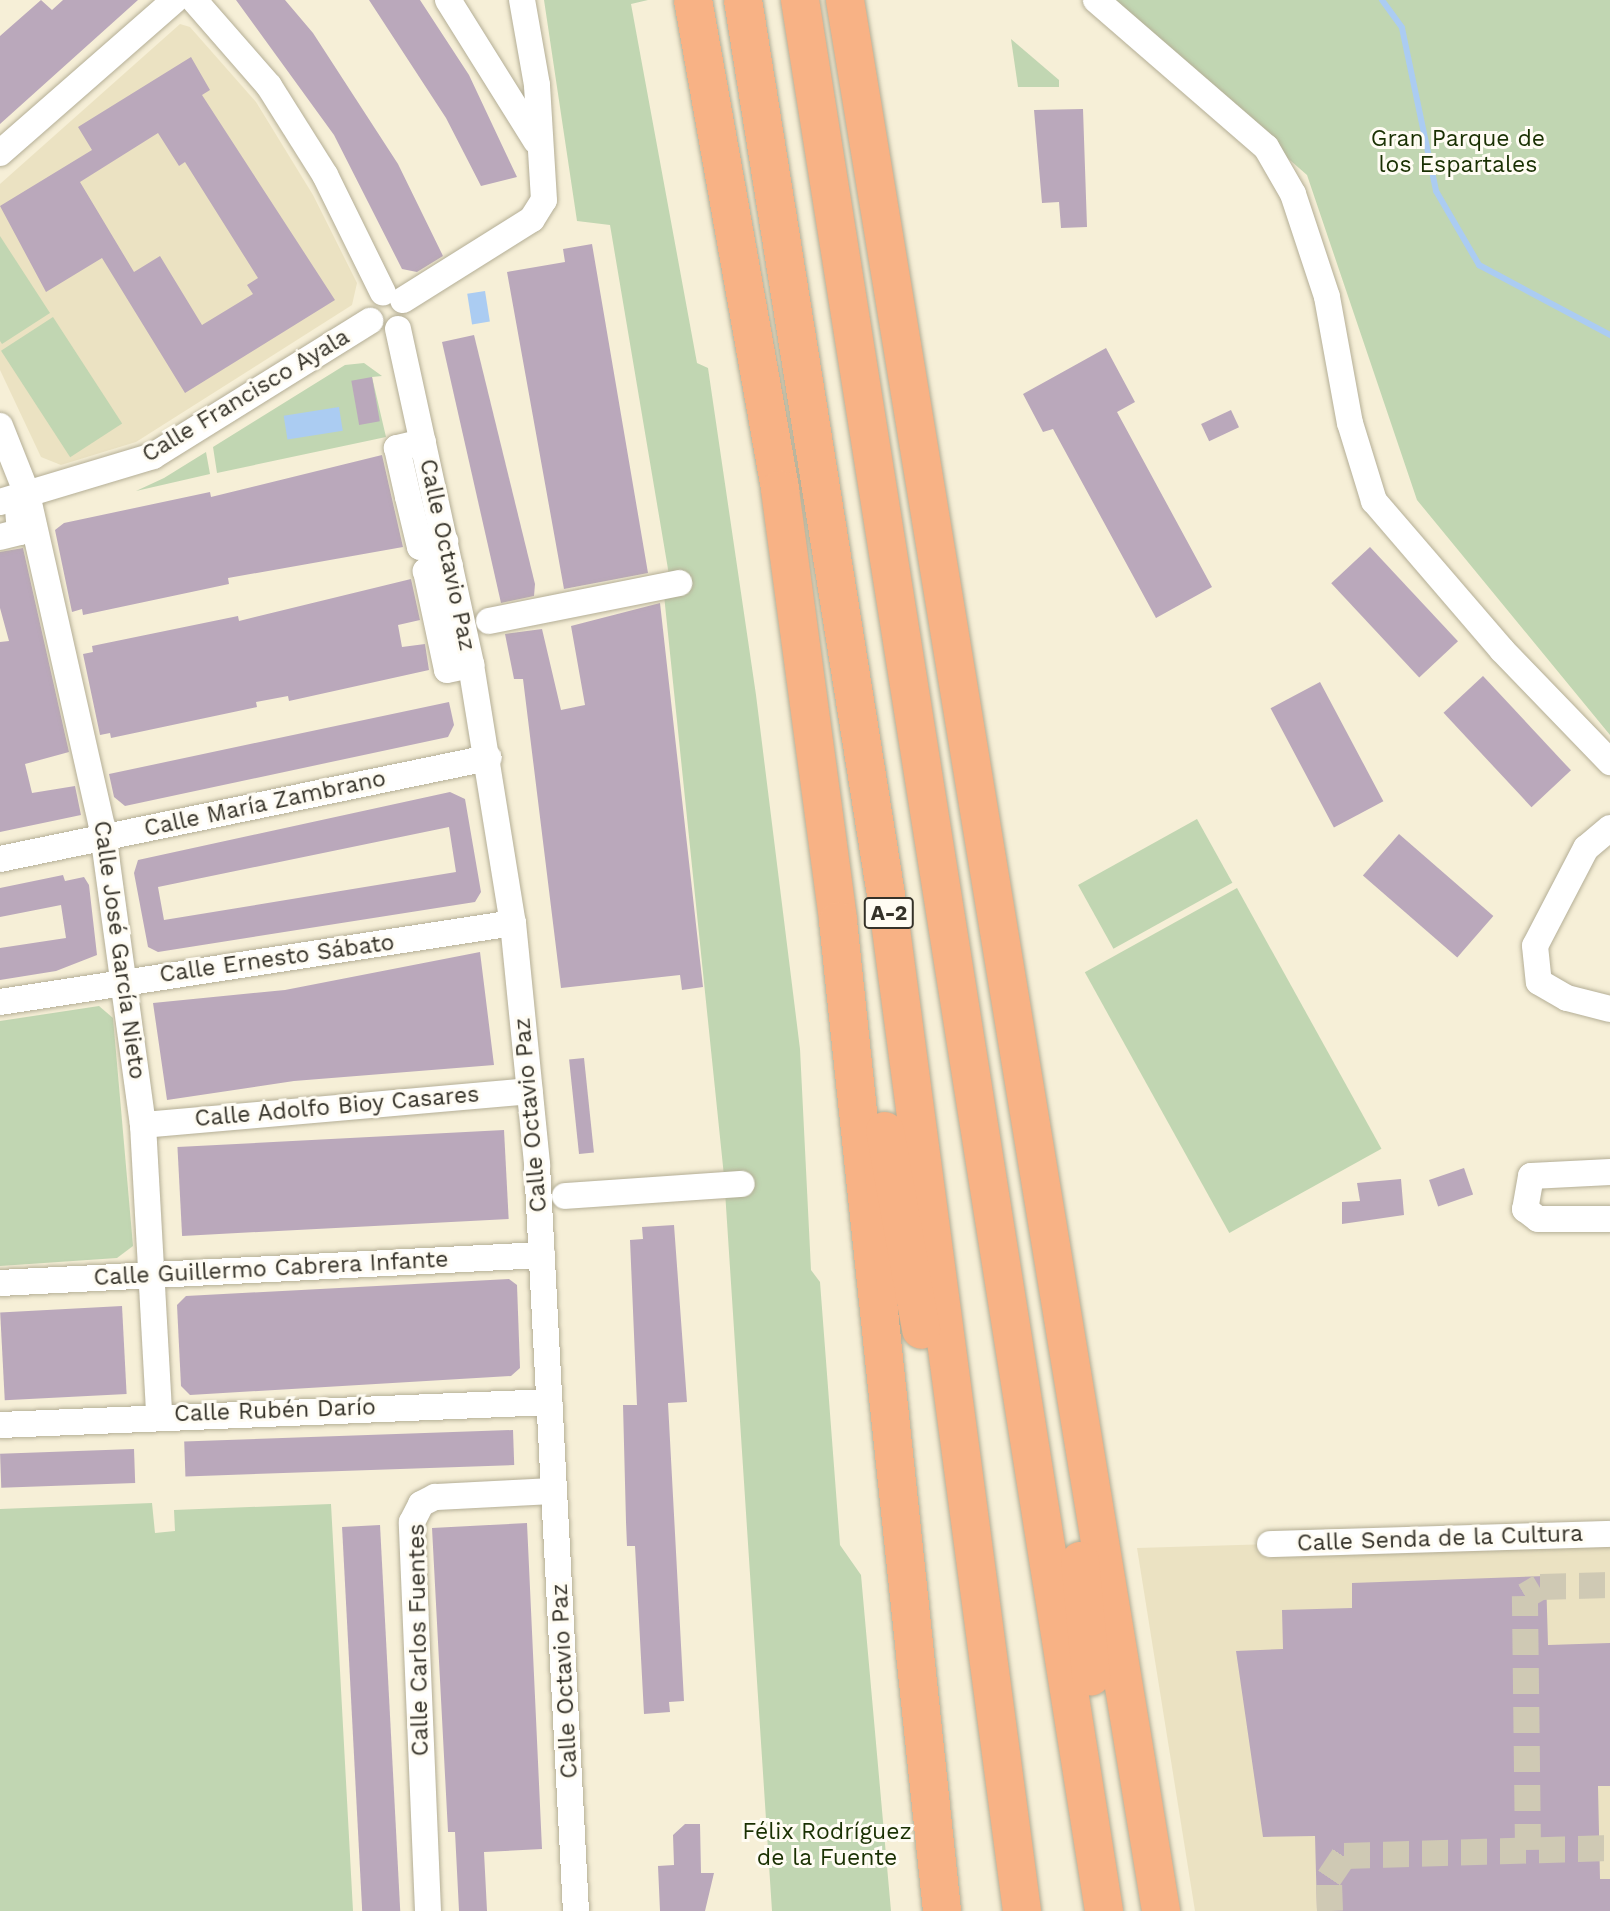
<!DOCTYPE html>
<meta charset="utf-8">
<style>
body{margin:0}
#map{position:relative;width:1610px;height:1911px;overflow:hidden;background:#f6efd7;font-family:"Work Sans",sans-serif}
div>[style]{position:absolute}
.built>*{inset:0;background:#ebe2c2}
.green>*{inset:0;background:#c1d6b2;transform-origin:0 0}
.water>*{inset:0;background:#abccf2;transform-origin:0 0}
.stream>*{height:6px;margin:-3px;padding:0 3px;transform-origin:3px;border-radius:3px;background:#abccf2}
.building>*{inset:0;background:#baa8bb;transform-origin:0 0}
.minor-tunnel>*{height:26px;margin-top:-13px;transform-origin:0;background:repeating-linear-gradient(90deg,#cfc9b4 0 26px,transparent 0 39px)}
.roads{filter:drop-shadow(0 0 2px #b4ae96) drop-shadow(0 0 2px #b4ae96)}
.minor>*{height:26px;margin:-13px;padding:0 13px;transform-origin:13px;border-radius:13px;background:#fff}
.highway>*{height:38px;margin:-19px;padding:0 19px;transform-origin:19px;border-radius:19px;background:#f8b285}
span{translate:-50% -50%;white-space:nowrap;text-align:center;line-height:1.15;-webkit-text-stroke:6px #fffcf3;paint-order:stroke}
.shield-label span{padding:2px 5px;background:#fffcf3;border:2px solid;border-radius:5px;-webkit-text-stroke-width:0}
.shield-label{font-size:21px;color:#353229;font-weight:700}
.park-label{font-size:23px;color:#193002}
.street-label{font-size:23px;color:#353229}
</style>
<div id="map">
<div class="built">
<i style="clip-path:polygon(180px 24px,190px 27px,256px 102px,313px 195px,357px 283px,352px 305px,136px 442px,61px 465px,41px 457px,0 370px,0 184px)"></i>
<i style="clip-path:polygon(1610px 1534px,1610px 1911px,1195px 1911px,1137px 1548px)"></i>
</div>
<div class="green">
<i style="clip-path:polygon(544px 0,648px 0,631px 4px,697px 363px,708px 368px,756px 695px,800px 1049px,811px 1270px,820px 1282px,840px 1545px,861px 1575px,891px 1911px,772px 1911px,724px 1176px,664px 595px,669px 575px,610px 225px,577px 221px)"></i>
<i style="clip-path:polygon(1106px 0,1610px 0,1610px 735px,1417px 500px,1307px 175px)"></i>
<i style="clip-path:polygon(1011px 39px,1059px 80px,1059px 87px,1018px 87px)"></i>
<i style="clip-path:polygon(0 236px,50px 313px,2px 344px,0 341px)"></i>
<i style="left:53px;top:317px;width:127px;height:62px;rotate:57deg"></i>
<i style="clip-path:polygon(364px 363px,382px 376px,372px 377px,386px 437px,217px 473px,213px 447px,345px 365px)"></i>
<i style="clip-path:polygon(206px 452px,210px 474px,136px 491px,164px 478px)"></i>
<i style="left:1197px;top:819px;width:73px;height:136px;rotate:61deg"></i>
<i style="left:1237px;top:888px;width:298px;height:174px;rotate:61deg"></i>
<i style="clip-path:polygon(99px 1006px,113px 1018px,133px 1246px,117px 1258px,0 1266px,0 1021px)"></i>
<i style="clip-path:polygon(152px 1503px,155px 1533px,175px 1531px,174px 1510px,331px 1504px,353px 1911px,0 1911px,0 1509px)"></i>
</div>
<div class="water">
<i style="left:485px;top:291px;width:31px;height:18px;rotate:81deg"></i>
<i style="left:339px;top:407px;width:24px;height:56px;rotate:81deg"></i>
</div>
<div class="stream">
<i style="left:1382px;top:0;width:34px;rotate:54deg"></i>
<i style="left:1402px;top:28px;width:167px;rotate:78.2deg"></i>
<i style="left:1436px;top:191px;width:86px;rotate:59.8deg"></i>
<i style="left:1479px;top:265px;width:149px;rotate:28.1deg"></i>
</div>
<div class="building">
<i style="clip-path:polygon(41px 0,52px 10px,63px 0,138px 0,0 124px,0 36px)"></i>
<i style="clip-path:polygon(236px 0,285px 0,313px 33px,398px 164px,443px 256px,417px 272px,402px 269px,334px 135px)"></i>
<i style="clip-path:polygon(369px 0,420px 0,469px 75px,517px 177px,481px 186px,446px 118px)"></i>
<i style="clip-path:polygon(evenodd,191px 57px,210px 90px,202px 95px,335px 300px,185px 393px,102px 258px,46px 292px,0 206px,92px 150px,78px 127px,191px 57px,158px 133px,179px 166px,185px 162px,258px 278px,247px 285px,253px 294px,202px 325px,160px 256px,134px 272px,80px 182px,158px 133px)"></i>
<i style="clip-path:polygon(1083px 109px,1087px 227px,1061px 228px,1059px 202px,1042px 203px,1034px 110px)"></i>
<i style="clip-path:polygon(592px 244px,648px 573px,564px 589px,507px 272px,565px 262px,563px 249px)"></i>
<i style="clip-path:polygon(474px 335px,535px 584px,534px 596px,501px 603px,442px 342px)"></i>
<i style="clip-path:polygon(1106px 348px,1135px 402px,1117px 412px,1212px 587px,1156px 618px,1053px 429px,1043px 432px,1023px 394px)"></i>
<i style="left:372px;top:377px;width:45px;height:21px;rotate:80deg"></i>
<i style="left:1231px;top:410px;width:19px;height:33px;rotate:65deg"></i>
<i style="clip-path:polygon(382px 455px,403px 547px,228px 578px,229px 584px,83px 615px,82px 609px,72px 612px,55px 530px,64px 523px,210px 492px,211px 497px)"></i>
<i style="left:1370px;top:547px;width:129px;height:53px;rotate:47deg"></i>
<i style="clip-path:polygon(23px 548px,69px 752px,25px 764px,32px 793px,75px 786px,81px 815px,0 832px,0 642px,9px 641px,0 608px,0 552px)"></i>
<i style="clip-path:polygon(411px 579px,420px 620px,398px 625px,402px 647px,425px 644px,429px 670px,289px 701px,288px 696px,256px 702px,257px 707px,111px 738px,110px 733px,100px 735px,83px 654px,93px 652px,92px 646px,238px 616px,239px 621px)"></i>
<i style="clip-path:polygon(660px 603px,703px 987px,682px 990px,680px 975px,561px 988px,523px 679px,514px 679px,505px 634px,542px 629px,561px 710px,585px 705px,571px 626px)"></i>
<i style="left:1483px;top:676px;width:129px;height:54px;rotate:47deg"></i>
<i style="left:1320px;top:682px;width:135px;height:56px;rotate:62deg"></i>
<i style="clip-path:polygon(449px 702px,454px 725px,448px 737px,125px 806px,114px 797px,109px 774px)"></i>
<i style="clip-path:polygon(evenodd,450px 792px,465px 799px,481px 892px,475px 902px,158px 952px,148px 947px,134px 873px,138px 860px,450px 792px,449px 827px,456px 872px,164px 920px,158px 887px,449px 827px)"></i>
<i style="left:1399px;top:834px;width:125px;height:55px;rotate:41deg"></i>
<i style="clip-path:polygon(63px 875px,65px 881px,84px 877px,89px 885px,97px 955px,56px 971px,0 980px,0 948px,66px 938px,61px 905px,0 917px,0 888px)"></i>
<i style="clip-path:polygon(480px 952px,494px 1065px,294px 1081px,167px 1100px,153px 1003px,285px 990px)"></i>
<i style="left:584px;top:1058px;width:95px;height:15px;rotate:84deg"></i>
<i style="left:504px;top:1130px;width:89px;height:327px;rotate:87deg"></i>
<i style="left:1464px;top:1168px;width:28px;height:37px;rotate:71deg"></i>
<i style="clip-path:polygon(1401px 1179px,1404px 1215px,1342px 1224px,1342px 1202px,1360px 1201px,1357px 1183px)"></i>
<i style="clip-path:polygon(674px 1225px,687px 1402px,668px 1403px,684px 1701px,669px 1702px,670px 1712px,644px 1714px,635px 1546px,627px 1546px,626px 1522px,623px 1405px,637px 1405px,630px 1240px,643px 1239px,642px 1227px)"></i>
<i style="clip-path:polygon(509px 1279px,517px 1285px,520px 1368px,511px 1376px,190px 1395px,181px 1386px,177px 1305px,186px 1296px)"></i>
<i style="left:122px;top:1306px;width:88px;height:122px;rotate:87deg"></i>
<i style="left:513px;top:1430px;width:35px;height:329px;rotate:88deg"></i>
<i style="left:134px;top:1449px;width:34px;height:134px;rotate:88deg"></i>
<i style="clip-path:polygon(527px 1523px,542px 1849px,484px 1852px,487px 1911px,459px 1911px,455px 1832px,448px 1832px,432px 1528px)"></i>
<i style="left:380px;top:1525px;width:387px;height:38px;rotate:87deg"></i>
<i style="clip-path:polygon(1546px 1576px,1548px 1645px,1610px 1643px,1610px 1786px,1598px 1786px,1600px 1879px,1610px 1879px,1610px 1911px,1317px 1911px,1315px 1836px,1263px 1837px,1236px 1651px,1283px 1649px,1282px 1610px,1352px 1608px,1352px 1583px)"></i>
<i style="clip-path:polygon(685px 1824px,700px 1824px,701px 1873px,714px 1873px,705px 1911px,660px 1911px,658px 1866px,674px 1865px,673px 1835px)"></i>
</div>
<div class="minor-tunnel">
<i style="left:1528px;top:1850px;width:254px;rotate:-90.7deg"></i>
<i style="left:1525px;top:1596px;width:17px;rotate:-31deg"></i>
<i style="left:1540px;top:1587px;width:70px;rotate:-1.6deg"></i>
<i style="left:1330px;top:1911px;width:33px;rotate:-92deg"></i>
<i style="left:1329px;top:1878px;width:27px;rotate:-56deg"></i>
<i style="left:1344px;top:1856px;width:266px;rotate:-1.7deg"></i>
</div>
<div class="roads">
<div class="minor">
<i style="left:194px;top:0;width:114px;rotate:48.9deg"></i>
<i style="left:269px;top:86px;width:105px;rotate:57.8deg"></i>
<i style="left:325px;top:175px;width:131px;rotate:63.8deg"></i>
<i style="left:448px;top:0;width:166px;rotate:58deg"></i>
<i style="left:1096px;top:0;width:225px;rotate:40.9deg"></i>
<i style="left:1266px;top:147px;width:54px;rotate:60.1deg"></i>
<i style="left:1293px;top:194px;width:108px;rotate:71.7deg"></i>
<i style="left:1327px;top:297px;width:128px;rotate:79.7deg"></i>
<i style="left:1350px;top:423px;width:82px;rotate:72.9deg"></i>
<i style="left:1374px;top:501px;width:196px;rotate:49.3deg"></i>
<i style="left:1502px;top:650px;width:156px;rotate:46deg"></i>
<i style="left:0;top:153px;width:232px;rotate:-41.2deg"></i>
<i style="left:403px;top:300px;width:152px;rotate:-32.1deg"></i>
<i style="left:532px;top:219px;width:22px;rotate:-58deg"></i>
<i style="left:544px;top:200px;width:115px;rotate:-93.5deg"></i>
<i style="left:537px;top:85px;width:86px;rotate:-100deg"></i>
<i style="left:398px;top:329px;width:344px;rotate:77.7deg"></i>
<i style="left:471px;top:665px;width:261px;rotate:80.8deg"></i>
<i style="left:513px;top:923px;width:243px;rotate:84.3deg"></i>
<i style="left:537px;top:1165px;width:747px;rotate:87.01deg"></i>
<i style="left:0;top:426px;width:73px;rotate:68.3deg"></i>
<i style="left:27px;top:494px;width:340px;rotate:77.3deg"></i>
<i style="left:102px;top:826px;width:302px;rotate:82.2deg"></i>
<i style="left:143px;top:1125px;width:289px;rotate:86.8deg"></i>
<i style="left:423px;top:442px;width:27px;rotate:167deg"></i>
<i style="left:397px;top:448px;width:50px;rotate:77.3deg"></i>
<i style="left:408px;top:497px;width:51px;rotate:76.5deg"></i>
<i style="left:420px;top:547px;width:26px;rotate:-13deg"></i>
<i style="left:0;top:502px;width:160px;rotate:-16.7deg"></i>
<i style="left:153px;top:456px;width:256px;rotate:-31.9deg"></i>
<i style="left:0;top:537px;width:21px;rotate:-14deg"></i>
<i style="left:20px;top:532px;width:33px;rotate:-95deg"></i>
<i style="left:450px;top:566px;width:25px;rotate:168deg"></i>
<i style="left:426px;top:571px;width:101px;rotate:78deg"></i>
<i style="left:447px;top:670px;width:25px;rotate:-12deg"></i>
<i style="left:489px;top:621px;width:194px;rotate:-11.3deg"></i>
<i style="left:1610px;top:828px;width:31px;rotate:140deg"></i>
<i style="left:1586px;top:848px;width:110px;rotate:117.5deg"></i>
<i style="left:1535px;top:946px;width:36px;rotate:84deg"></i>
<i style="left:1539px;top:982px;width:32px;rotate:30deg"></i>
<i style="left:1567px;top:998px;width:44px;rotate:14.3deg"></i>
<i style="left:0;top:859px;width:499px;rotate:-11.7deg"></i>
<i style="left:0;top:1002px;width:519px;rotate:-8.75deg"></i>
<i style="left:143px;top:1125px;width:388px;rotate:-5deg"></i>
<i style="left:1610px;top:1172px;width:79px;rotate:177.1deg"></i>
<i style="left:1531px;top:1176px;width:34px;rotate:100deg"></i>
<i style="left:1525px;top:1209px;width:16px;rotate:38deg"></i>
<i style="left:1538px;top:1219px;width:72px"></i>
<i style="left:565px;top:1196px;width:177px;rotate:-3.9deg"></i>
<i style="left:0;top:1283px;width:543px;rotate:-2.96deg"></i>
<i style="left:0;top:1425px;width:550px;rotate:-2.39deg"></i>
<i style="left:1270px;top:1544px;width:340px;rotate:-1.7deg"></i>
<i style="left:428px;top:1911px;width:389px;rotate:-92.4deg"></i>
<i style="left:412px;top:1522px;width:20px;rotate:-63deg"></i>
<i style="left:421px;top:1504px;width:16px;rotate:-27deg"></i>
<i style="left:435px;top:1497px;width:119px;rotate:-2.9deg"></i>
</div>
<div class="highway">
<i style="left:693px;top:0;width:498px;rotate:79.9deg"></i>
<i style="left:780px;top:490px;width:435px;rotate:82.3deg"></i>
<i style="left:838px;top:921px;width:995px;rotate:84deg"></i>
<i style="left:743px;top:0;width:926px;rotate:80.92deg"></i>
<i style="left:889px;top:914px;width:1006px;rotate:82.4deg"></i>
<i style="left:800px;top:0;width:1935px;rotate:80.96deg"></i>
<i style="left:845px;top:0;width:1937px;rotate:80.61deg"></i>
<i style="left:885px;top:1131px;width:202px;rotate:79.7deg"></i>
<i style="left:1080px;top:1561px;width:116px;rotate:84.5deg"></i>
</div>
</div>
<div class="shield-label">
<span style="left:889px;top:913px">A-2</span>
</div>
<div class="park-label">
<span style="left:1458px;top:152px">Gran Parque de<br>los Espartales</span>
<span style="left:827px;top:1845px">Félix Rodríguez<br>de la Fuente</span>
</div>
<div class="street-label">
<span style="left:246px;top:396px;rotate:-31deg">Calle Francisco Ayala</span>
<span style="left:447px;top:555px;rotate:78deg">Calle Octavio Paz</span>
<span style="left:265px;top:804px;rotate:-12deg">Calle María Zambrano</span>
<span style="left:119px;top:950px;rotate:82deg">Calle José García Nieto</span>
<span style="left:277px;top:959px;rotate:-8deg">Calle Ernesto Sábato</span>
<span style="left:337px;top:1107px;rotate:-5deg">Calle Adolfo Bioy Casares</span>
<span style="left:531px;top:1115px;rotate:-95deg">Calle Octavio Paz</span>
<span style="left:271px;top:1269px;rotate:-3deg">Calle Guillermo Cabrera Infante</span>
<span style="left:275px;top:1411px;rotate:-2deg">Calle Rubén Darío</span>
<span style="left:1440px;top:1539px;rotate:-2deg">Calle Senda de la Cultura</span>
<span style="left:419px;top:1640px;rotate:-91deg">Calle Carlos Fuentes</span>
<span style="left:565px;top:1681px;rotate:-93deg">Calle Octavio Paz</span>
</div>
</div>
